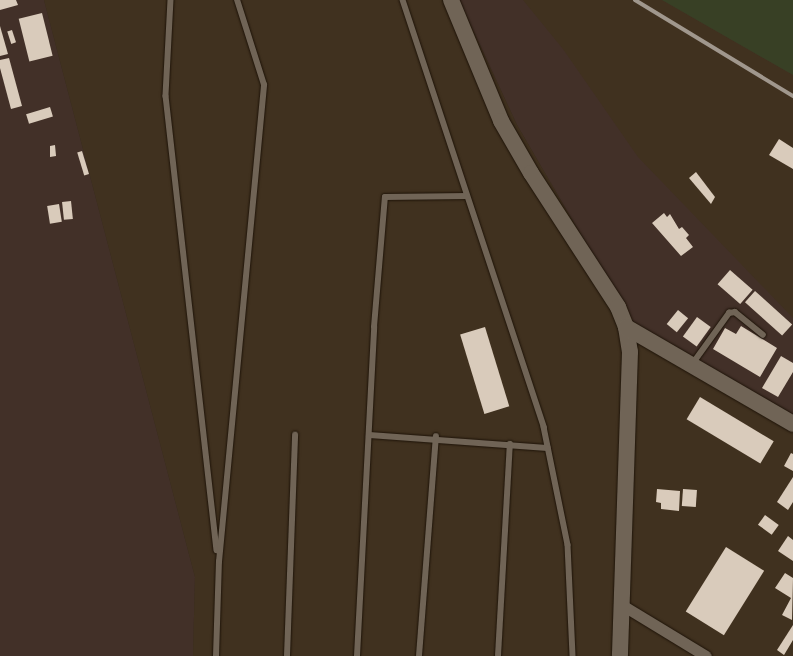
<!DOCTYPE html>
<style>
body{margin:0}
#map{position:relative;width:793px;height:656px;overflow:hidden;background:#362b1f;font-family:"Archivo Narrow",sans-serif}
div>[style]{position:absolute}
.commercial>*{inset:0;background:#423028}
.built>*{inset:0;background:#40311f}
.green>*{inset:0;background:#384025}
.building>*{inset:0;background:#d9cbbb;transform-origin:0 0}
.roads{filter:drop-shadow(0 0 1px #1d1308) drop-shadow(0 0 1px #1d1308)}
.lane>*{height:5.5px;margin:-2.75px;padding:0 2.75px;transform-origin:2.75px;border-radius:2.75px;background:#706456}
.street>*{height:11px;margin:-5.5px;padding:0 5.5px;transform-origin:5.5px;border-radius:5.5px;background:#706456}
.secondary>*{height:16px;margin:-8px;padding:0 8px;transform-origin:8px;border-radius:8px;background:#706456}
.rail>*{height:4px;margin:-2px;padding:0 2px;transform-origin:2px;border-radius:2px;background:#a0978d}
span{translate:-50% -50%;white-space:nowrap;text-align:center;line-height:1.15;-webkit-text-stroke:5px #362b1f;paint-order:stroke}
</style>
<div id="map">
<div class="commercial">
<i style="clip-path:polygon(0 0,44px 0,195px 577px,193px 656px,0 656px)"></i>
<i style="clip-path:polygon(459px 0,793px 0,793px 416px,631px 321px,517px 125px)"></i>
</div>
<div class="built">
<i style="clip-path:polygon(44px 0,459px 0,517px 125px,631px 321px,793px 416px,793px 656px,193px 656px,195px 577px)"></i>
<i style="clip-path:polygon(523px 0,662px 0,793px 75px,793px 318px,638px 157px,563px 49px)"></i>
</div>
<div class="green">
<i style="clip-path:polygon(662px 0,793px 0,793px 75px)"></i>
</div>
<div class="building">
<i style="clip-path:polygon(0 0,16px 0,18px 5px,0 10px)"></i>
<i style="left:42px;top:13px;width:44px;height:24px;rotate:76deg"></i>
<i style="clip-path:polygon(0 26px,8px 54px,0 56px)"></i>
<i style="left:12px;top:30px;width:13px;height:5px;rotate:72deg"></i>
<i style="clip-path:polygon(9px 58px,22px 106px,11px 109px,0 68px,0 60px)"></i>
<i style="left:50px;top:107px;width:10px;height:25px;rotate:73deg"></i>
<i style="clip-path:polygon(779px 139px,793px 148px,793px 169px,769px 155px)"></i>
<i style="clip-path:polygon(55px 145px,56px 156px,50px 157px,50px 146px)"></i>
<i style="left:82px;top:151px;width:24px;height:5px;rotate:73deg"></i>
<i style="clip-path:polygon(696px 172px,715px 197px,711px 204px,689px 178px)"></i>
<i style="left:71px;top:201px;width:18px;height:9px;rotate:84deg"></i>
<i style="left:59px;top:204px;width:18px;height:12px;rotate:81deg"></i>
<i style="clip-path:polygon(664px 213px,667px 217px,670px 214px,679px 229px,682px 227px,689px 235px,686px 238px,693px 247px,681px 256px,652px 223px)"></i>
<i style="left:730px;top:270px;width:30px;height:19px;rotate:41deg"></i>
<i style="left:755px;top:291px;width:50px;height:15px;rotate:42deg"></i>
<i style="left:678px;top:310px;width:13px;height:18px;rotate:39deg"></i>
<i style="left:697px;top:317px;width:17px;height:24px;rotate:36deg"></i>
<i style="clip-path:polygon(741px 326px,777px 348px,760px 377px,713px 349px,725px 328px,736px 334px)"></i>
<i style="left:485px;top:327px;width:83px;height:26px;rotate:73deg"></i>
<i style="clip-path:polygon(781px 356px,793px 363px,793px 372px,778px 397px,762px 388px)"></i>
<i style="left:700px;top:397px;width:86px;height:26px;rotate:31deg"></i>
<i style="clip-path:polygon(791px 453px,793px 454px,793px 471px,784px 466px)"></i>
<i style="clip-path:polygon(793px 477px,793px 502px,788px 510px,777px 502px)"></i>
<i style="clip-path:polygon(657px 489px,680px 491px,679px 511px,661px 509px,661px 503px,656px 502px)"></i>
<i style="left:683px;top:489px;width:14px;height:17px;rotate:4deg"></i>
<i style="left:765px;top:515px;width:17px;height:12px;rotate:36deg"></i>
<i style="clip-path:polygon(788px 536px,793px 540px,793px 561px,778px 551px)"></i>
<i style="left:726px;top:547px;width:45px;height:76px;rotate:32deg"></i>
<i style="clip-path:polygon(785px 573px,793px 578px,792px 620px,782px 615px,791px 598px,775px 588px)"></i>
<i style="clip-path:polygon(793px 625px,793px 640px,784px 655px,777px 650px)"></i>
</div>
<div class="roads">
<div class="lane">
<i style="left:171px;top:0;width:96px;rotate:93deg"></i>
<i style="left:166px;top:96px;width:457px;rotate:83.6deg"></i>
<i style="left:403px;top:0;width:450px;rotate:71.7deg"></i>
<i style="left:544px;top:427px;width:120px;rotate:78.5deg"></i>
<i style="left:568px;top:545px;width:111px;rotate:87.4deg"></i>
<i style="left:693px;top:363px;width:62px;rotate:-54.2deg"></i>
<i style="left:729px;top:313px;width:6px;rotate:-9deg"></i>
<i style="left:735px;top:312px;width:36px;rotate:39deg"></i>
<i style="left:369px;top:435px;width:179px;rotate:4.2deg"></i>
<i style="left:216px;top:656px;width:94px;rotate:-88.2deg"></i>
<i style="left:219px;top:562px;width:479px;rotate:-84.6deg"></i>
<i style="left:264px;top:85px;width:89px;rotate:-107.6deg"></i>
<i style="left:287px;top:656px;width:221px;rotate:-87.9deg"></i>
<i style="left:357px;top:656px;width:329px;rotate:-87deg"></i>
<i style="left:374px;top:327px;width:130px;rotate:-85.2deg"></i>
<i style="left:385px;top:197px;width:82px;rotate:-0.7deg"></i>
<i style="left:419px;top:656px;width:220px;rotate:-85.6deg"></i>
<i style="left:498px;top:656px;width:212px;rotate:-86.8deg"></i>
</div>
<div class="street">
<i style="left:622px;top:605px;width:98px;rotate:31.3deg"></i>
</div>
<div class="secondary">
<i style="left:451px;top:0;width:131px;rotate:67.5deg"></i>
<i style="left:501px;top:121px;width:60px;rotate:60deg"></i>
<i style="left:531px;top:173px;width:160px;rotate:57deg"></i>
<i style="left:618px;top:307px;width:22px;rotate:68deg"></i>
<i style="left:626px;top:327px;width:25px;rotate:81deg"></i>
<i style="left:630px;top:352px;width:304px;rotate:91.9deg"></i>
<i style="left:626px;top:327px;width:193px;rotate:30.1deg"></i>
</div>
</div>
<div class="rail">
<i style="left:635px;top:0;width:185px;rotate:31.3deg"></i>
</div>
</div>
